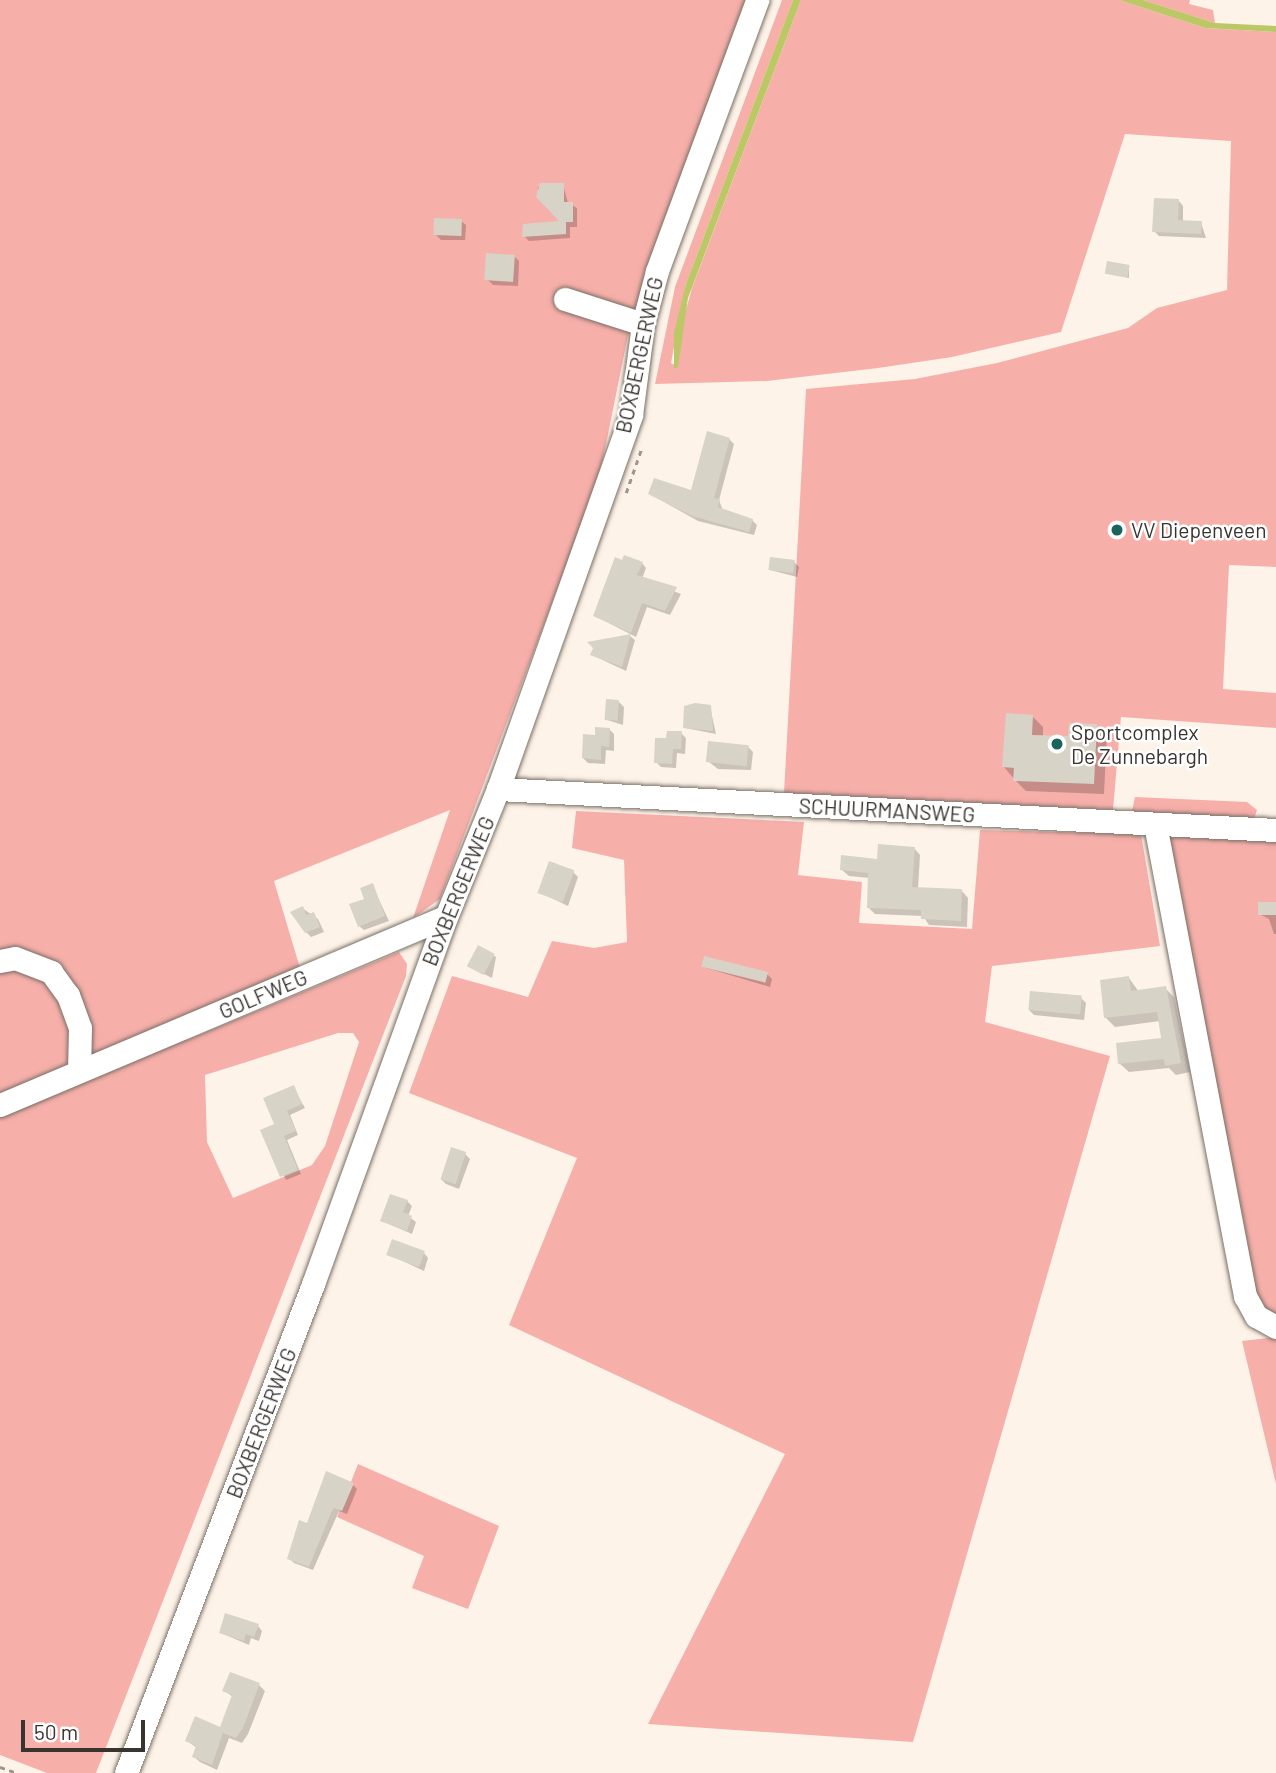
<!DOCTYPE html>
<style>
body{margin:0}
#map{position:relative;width:1276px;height:1773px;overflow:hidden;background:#fef3e8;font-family:Barlow,sans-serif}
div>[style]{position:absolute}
.green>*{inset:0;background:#f7afaa}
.water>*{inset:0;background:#bbc865}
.shadow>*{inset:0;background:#0003}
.building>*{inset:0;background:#d7d3c6;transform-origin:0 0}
.path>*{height:2.5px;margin-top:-1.25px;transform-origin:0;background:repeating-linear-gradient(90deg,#9d958e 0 5px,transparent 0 10px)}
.roads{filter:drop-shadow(0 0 2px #786f65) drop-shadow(0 0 2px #786f65)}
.minor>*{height:23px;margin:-11.5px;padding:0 11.5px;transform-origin:11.5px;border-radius:11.5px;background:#fff}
.dots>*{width:19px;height:19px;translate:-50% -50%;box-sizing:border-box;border:4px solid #fff;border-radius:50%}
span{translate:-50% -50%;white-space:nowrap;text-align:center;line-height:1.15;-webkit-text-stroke:5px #fff;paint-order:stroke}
.street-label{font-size:21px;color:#383430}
.poi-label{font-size:21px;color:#383430}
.left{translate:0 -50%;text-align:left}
.scale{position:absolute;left:21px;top:1720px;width:124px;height:32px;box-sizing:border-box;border:4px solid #383430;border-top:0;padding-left:9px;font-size:21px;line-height:24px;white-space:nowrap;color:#383430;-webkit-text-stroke:5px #fff;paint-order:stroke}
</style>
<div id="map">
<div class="green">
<i style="clip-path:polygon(evenodd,0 0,747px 0,630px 325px,599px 479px,440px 899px,413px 918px,450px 810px,274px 881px,300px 968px,175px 1019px,187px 1040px,399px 952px,407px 964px,406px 976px,96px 1773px,47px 1773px,0 1755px,0 0,338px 1033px,353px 1033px,359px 1042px,325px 1146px,312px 1165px,233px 1198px,207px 1142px,205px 1075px,338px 1033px)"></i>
<i style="clip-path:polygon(782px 0,793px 0,686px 284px,671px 363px,678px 367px,679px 336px,692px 288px,801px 0,1119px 0,1205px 28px,1276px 32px,1276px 567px,1229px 565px,1223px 689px,1276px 693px,1276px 728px,1121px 717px,1113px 810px,784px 793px,806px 389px,915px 379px,997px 363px,1128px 328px,1157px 308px,1227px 290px,1231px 141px,1125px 134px,1061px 332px,952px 357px,878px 368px,767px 381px,655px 384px,675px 287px)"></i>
<i style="clip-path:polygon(1143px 0,1190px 0,1189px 4px,1213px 10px,1215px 23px)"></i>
<i style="clip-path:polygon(1135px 797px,1247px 802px,1257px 810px,1254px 819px,1132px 811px)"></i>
<i style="clip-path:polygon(576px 811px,804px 822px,798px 875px,862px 882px,859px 923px,972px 929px,980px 830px,1141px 834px,1160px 946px,992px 966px,985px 1022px,1110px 1056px,913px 1742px,648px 1724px,785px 1454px,509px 1325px,577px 1158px,409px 1093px,452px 976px,528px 997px,552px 941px,594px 948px,627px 942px,624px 860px,572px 848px)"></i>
<i style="clip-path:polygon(1160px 835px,1276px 841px,1276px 1321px,1259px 1310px)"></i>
<i style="clip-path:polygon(1276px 1337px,1276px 1484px,1242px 1341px)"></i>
<i style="clip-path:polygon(358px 1464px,499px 1526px,468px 1609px,412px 1588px,424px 1556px,337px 1517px)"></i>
</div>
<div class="water">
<i style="clip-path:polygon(793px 0,801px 0,688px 298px,678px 367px,674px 369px,674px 333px,686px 284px)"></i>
<i style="clip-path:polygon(1119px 0,1143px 0,1215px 23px,1276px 26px,1276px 32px,1205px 28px)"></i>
</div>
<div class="shadow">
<i style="clip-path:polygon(563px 185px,568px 203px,577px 208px,577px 227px,570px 227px,570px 238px,529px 241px,524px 236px,563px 222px,538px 196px,538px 187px)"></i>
<i style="clip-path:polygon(1179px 201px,1183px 206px,1183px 222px,1201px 223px,1206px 238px,1159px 236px,1154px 231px)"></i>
<i style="clip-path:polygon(461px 221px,466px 225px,465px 240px,441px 240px,436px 235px)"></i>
<i style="clip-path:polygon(514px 256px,519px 261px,518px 286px,493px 285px,488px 280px)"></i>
<i style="clip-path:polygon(1129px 266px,1129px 278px,1107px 273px)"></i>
<i style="clip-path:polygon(729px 439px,734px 444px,719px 500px,723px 511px,752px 520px,757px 525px,754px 535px,698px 521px,650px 494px,692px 493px)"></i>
<i style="clip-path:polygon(794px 562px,799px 567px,797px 577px,770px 570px)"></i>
<i style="clip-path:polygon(642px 563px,646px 568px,642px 579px,681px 594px,670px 615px,647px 607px,636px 637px,595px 616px)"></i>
<i style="clip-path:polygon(630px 636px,635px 640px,626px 671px,592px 655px)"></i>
<i style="clip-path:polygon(619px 702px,624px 707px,623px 725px,607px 720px)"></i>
<i style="clip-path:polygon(710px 707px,716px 734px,685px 728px)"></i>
<i style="clip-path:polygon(1032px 716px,1043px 727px,1043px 737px,1070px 738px,1096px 726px,1107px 736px,1104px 794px,1026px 791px,1015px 780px,1004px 767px)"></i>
<i style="clip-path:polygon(609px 729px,614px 734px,614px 751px,606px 750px,605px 764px,588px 763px,583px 758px,596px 737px)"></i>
<i style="clip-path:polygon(681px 733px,686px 738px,685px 754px,677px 753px,676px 768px,661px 767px,656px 762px,668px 740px)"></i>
<i style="clip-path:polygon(748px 747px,753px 752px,751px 770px,718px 769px,709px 762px)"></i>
<i style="clip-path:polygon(914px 848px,920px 855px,918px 889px,962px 891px,968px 898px,967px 927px,929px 925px,923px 916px,875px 914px,869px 908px,870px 878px,849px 876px,842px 870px)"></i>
<i style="clip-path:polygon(573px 872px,578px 877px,568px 906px,539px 892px)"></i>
<i style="clip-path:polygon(372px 885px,389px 921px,364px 930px,359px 926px)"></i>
<i style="clip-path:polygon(1276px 904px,1276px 934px,1274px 934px,1269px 919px,1259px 914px)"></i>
<i style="clip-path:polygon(302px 908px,318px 919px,324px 932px,311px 937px,306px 932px)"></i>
<i style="clip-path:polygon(479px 947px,496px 957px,492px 978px,472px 968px)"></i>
<i style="clip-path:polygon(703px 967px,767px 974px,772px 979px,770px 987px)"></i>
<i style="clip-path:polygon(1129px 978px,1139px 992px,1165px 988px,1174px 997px,1190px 1072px,1176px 1075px,1169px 1068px,1129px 1072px,1119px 1063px,1163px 1040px,1160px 1021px,1115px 1027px,1106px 1018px)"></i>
<i style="clip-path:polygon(1081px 998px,1086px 1003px,1084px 1020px,1034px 1015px,1029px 1010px)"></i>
<i style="clip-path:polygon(293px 1087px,305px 1108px,290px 1115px,298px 1135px,287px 1140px,301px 1174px,286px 1180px,262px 1131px,276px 1125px)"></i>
<i style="clip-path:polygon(465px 1154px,470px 1159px,459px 1189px,446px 1184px,441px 1179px)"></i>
<i style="clip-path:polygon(407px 1201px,412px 1206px,408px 1216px,416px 1222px,412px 1234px,382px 1221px)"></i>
<i style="clip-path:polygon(424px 1253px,428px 1258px,424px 1271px,388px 1254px)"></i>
<i style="clip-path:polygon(353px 1485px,357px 1489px,347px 1514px,339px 1511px,313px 1570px,294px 1563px,289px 1558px,308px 1525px)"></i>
<i style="clip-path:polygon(258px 1626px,262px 1631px,259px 1641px,251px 1638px,249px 1645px,221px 1633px)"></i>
<i style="clip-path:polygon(259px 1685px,265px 1691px,248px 1734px,242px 1743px,229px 1738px,217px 1770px,200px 1762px,194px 1757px,197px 1748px,187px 1741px,221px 1729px,233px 1697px,225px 1691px)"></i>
</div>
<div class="building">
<i style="clip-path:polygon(540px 183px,564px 183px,564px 202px,573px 202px,573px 222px,566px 222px,566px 234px,522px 237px,523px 224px,559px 221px,536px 197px)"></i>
<i style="clip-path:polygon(1154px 198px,1179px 199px,1178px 220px,1202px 221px,1201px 234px,1152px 232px)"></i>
<i style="left:434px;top:218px;width:28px;height:17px;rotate:2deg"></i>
<i style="left:486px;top:253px;width:29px;height:27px;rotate:4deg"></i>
<i style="left:1107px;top:261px;width:23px;height:13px;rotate:10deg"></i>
<i style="clip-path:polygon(707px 431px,730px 438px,714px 498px,720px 499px,718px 507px,753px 519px,749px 532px,692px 516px,648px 494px,654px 478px,691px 490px)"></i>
<i style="clip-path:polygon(624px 555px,643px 562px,637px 575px,677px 587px,665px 611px,642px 603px,631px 633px,593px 616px,615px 557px,622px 560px)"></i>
<i style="left:770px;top:557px;width:25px;height:13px;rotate:7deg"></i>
<i style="clip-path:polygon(631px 634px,622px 667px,590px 655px,593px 648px,587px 642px)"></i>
<i style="left:606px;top:699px;width:13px;height:21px;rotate:4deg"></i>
<i style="clip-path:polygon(695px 703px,711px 705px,713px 731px,683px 728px,684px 706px)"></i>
<i style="clip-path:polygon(1006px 713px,1033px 715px,1032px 735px,1068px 736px,1069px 723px,1097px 724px,1094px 784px,1013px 781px,1014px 768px,1002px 767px)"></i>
<i style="clip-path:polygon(595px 727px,610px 728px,609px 747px,601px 746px,601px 760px,582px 758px,583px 734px,595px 735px)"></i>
<i style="clip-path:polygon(667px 731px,682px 731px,681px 749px,673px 749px,672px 764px,654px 763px,655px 738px,666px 738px)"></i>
<i style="left:708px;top:741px;width:41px;height:21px;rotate:6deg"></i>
<i style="clip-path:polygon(878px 844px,915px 847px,912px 887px,962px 889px,961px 921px,921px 919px,921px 910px,867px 908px,868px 873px,840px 870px,841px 855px,877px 859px)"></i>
<i style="left:549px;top:861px;width:27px;height:34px;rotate:20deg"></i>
<i style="clip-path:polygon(373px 883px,385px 916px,358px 927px,349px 904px,364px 899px,360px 888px)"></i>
<i style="left:1258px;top:902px;width:18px;height:13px"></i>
<i style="clip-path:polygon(303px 906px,306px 915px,314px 912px,320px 927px,305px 933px,290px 912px)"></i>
<i style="left:478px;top:945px;width:19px;height:24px;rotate:28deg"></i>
<i style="left:704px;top:956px;width:66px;height:11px;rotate:14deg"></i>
<i style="clip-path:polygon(1129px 976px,1131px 991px,1166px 986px,1181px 1063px,1165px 1066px,1164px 1059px,1118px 1064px,1116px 1043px,1161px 1038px,1157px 1012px,1104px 1018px,1100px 980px)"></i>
<i style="left:1030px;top:991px;width:52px;height:19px;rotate:5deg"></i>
<i style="clip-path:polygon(294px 1085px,302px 1104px,287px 1111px,296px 1131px,284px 1136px,298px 1170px,280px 1177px,260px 1130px,274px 1124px,263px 1098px)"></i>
<i style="left:451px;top:1147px;width:16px;height:34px;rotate:18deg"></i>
<i style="clip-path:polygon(390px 1194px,408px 1200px,403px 1212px,412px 1216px,407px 1231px,380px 1221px)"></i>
<i style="left:392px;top:1239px;width:35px;height:17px;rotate:20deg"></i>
<i style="clip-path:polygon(326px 1471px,354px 1483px,342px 1511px,334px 1508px,331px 1513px,309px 1567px,287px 1559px,299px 1520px,307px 1523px)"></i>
<i style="clip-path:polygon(225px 1613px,259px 1624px,254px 1637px,246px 1634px,244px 1641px,219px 1633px)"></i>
<i style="clip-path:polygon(230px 1672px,260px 1683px,243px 1728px,236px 1738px,223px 1733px,212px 1765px,192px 1757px,196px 1746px,185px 1741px,195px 1716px,220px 1727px,232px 1695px,222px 1691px)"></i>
</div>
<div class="path">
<i style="left:626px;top:493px;width:46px;rotate:-70.8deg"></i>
<i style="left:0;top:1767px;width:18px;rotate:19deg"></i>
</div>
<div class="roads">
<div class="minor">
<i style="left:565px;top:299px;width:82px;rotate:17.8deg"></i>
<i style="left:498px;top:789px;width:779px;rotate:3.02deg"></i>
<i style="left:1155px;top:824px;width:481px;rotate:79.2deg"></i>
<i style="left:1245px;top:1296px;width:23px;rotate:61deg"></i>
<i style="left:1256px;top:1316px;width:23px;rotate:29deg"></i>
<i style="left:0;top:961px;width:15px;rotate:-11deg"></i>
<i style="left:15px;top:958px;width:39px;rotate:21deg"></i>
<i style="left:51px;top:972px;width:29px;rotate:54deg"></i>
<i style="left:68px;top:995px;width:35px;rotate:70deg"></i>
<i style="left:80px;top:1028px;width:43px;rotate:91.3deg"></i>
<i style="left:0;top:1105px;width:484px;rotate:-22.9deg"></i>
<i style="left:126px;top:1773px;width:524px;rotate:-69.07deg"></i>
<i style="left:313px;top:1284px;width:390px;rotate:-70.1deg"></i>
<i style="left:446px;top:917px;width:138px;rotate:-67.9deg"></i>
<i style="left:498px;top:789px;width:397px;rotate:-70.4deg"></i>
<i style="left:631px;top:415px;width:92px;rotate:-82.5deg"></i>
<i style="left:643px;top:324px;width:55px;rotate:-75.2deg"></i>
<i style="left:657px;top:271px;width:289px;rotate:-69.7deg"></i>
</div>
</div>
<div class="dots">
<i style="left:1117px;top:530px;background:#1a645c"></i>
<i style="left:1057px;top:744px;background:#1a645c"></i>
</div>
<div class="street-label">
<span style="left:639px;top:355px;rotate:-78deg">BOXBERGERWEG</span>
<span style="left:887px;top:810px;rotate:3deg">SCHUURMANSWEG</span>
<span style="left:458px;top:891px;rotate:-68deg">BOXBERGERWEG</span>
<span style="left:263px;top:994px;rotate:-23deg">GOLFWEG</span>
<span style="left:261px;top:1423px;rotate:-69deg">BOXBERGERWEG</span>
</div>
<div class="poi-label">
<span class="left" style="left:1131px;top:530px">VV Diepenveen</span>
<span class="left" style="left:1071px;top:744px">Sportcomplex<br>De Zunnebargh</span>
</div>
<div class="scale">50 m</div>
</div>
